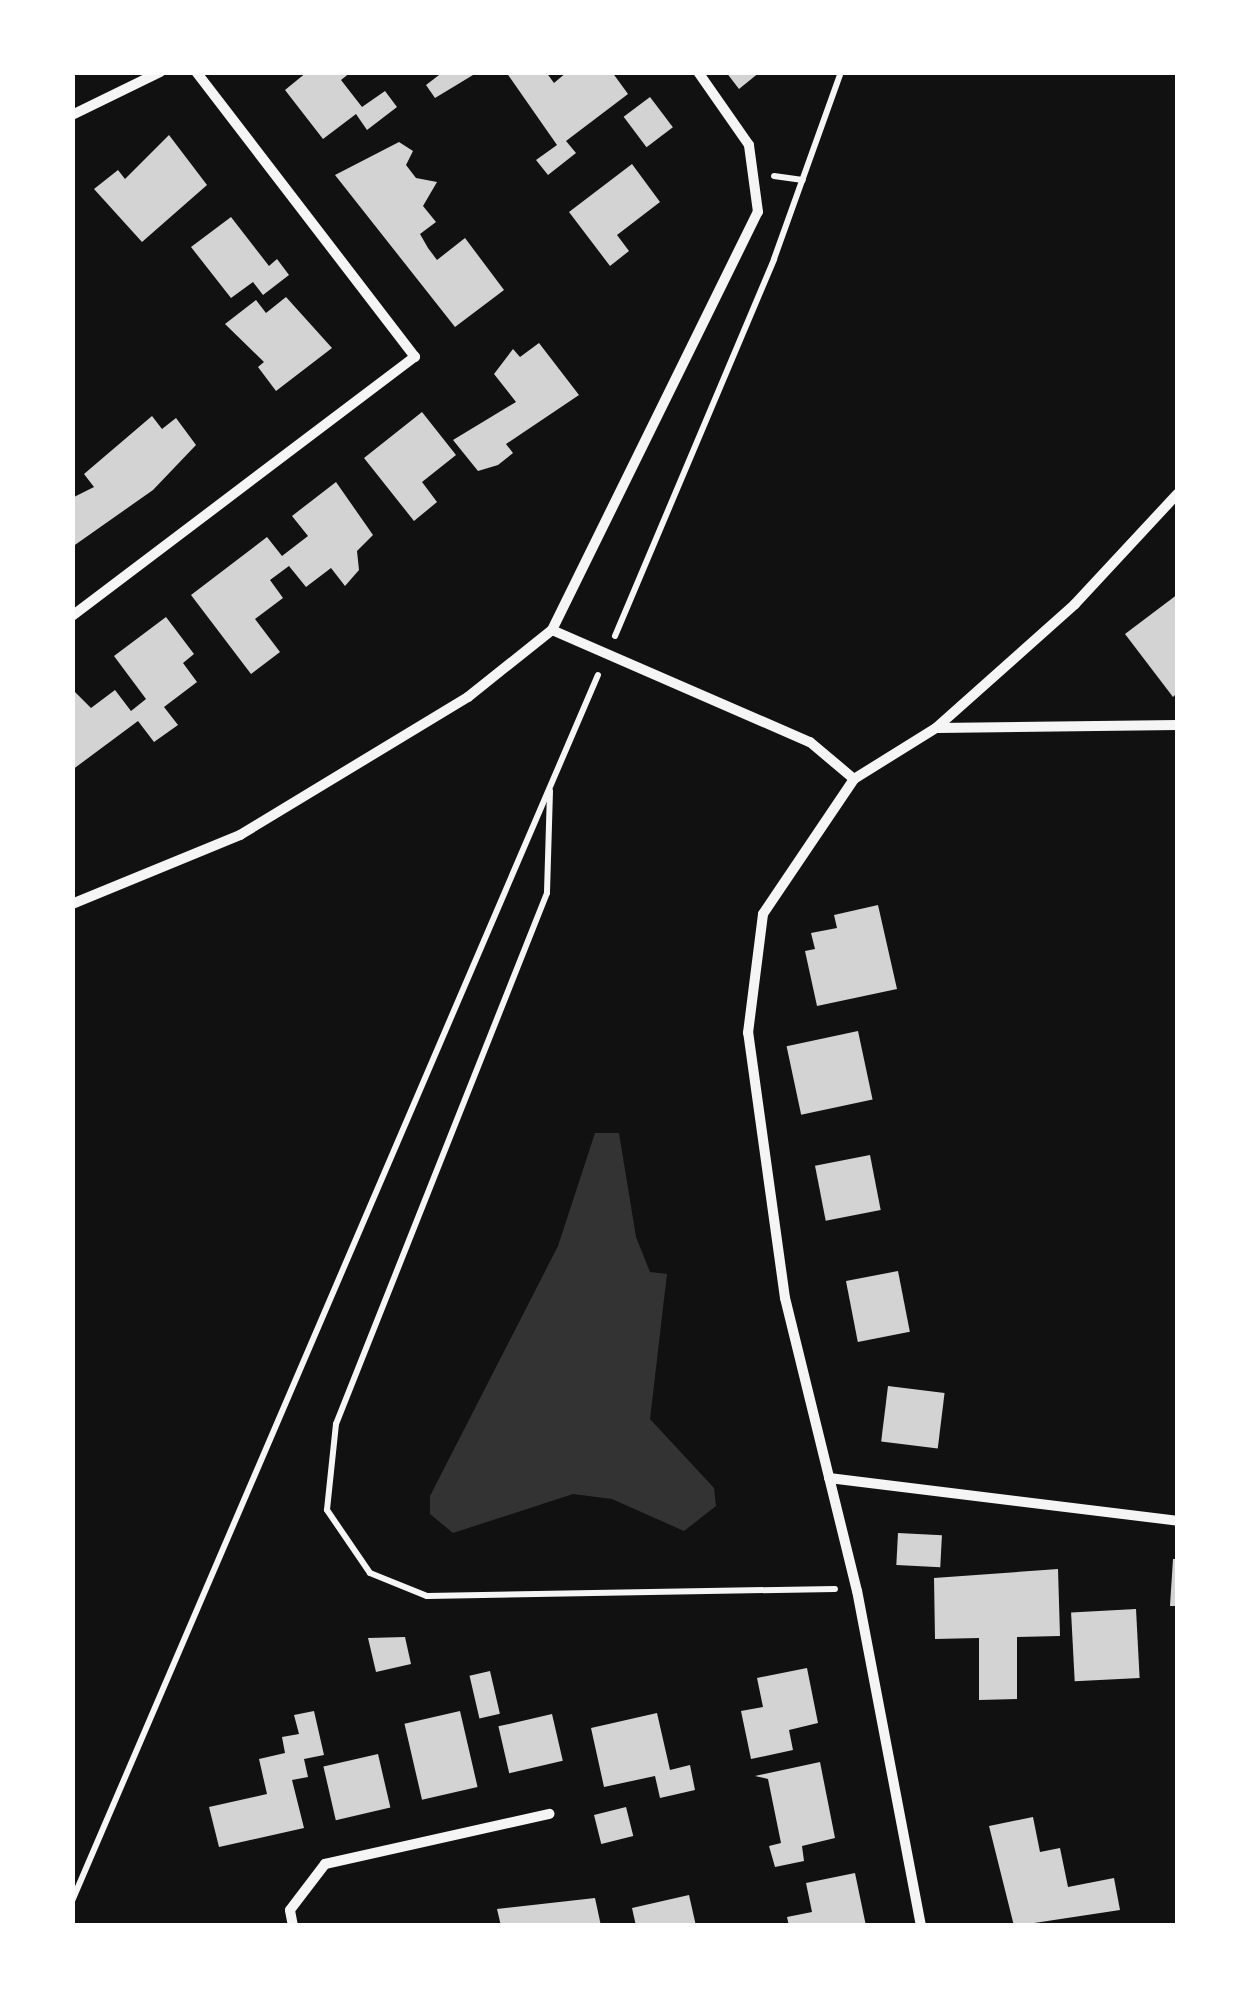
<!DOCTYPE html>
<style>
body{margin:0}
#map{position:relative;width:1250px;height:1998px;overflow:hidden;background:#111;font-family:Manrope,sans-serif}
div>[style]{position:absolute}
.water>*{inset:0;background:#333}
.building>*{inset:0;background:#d3d3d3;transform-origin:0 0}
.path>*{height:6px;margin:-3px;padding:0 3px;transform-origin:3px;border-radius:3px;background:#f5f5f5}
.minor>*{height:10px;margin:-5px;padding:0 5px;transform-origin:5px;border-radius:5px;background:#f5f5f5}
span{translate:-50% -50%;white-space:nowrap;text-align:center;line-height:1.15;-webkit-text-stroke:10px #fff;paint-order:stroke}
.frame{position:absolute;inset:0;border:75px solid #fff;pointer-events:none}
</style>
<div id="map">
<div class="water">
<i style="clip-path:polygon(595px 1133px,619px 1133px,636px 1237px,650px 1272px,667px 1274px,650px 1419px,714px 1488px,716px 1506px,684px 1531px,612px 1499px,573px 1494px,453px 1533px,430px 1514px,430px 1496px,558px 1246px)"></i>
</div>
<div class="building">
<i style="clip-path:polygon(307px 72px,351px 72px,341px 80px,362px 107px,385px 91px,397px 107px,367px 130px,356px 114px,323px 139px,285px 90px)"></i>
<i style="clip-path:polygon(443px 72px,478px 72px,435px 98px,426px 85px)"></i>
<i style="clip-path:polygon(506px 72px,546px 72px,554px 83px,567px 72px,612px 72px,628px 94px,566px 141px,576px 153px,548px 175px,536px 160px,557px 145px)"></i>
<i style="clip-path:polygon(726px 72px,760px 72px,739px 89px)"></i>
<i style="left:650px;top:97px;width:38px;height:33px;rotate:53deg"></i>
<i style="clip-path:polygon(169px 135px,207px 185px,142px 242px,94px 189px,118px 170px,125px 179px)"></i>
<i style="clip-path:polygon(399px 142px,413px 151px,406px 165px,416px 178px,437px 182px,423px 206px,436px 222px,420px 234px,428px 248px,437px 260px,465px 238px,504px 290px,455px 327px,335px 175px)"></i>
<i style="clip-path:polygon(632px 164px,660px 202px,617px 235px,629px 251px,610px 266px,569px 212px)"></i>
<i style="clip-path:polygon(231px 217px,269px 266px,277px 259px,289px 275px,263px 295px,253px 282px,231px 298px,191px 247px)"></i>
<i style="clip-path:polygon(286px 297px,332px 348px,276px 391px,258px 367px,264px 362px,225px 324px,256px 300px,266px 313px)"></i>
<i style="clip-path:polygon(539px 343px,579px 395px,506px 444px,513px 453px,498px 465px,478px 471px,453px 440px,516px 402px,494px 374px,513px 349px,520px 357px)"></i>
<i style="clip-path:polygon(422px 412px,456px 455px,422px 482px,437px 502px,414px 521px,364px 458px)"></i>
<i style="clip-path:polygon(152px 416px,162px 429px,176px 418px,196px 445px,153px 490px,72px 547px,72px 498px,94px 487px,84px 474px)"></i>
<i style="clip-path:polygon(336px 482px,373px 535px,357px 551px,359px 570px,345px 586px,331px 568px,306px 587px,289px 566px,270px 580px,283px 598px,255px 619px,280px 652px,251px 674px,191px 595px,267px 537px,282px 556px,308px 536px,292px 516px)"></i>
<i style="clip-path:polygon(1178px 594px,1178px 692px,1173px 697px,1125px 634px)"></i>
<i style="clip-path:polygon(166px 617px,194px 654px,183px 663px,197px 682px,164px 707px,178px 725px,154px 742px,138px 721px,72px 770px,72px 689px,91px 708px,115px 690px,131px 711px,146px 699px,114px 656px)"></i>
<i style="clip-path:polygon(878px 905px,897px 989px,817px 1006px,805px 951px,815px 949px,811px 933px,837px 928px,834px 915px)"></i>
<i style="left:858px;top:1031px;width:70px;height:73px;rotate:78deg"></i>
<i style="left:870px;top:1155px;width:56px;height:56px;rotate:79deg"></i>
<i style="left:898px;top:1271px;width:62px;height:53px;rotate:79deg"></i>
<i style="left:888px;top:1386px;width:57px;height:56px;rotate:7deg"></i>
<i style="left:898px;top:1533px;width:44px;height:32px;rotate:3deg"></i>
<i style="clip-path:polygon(1173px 1559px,1178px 1559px,1178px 1606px,1170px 1606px)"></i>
<i style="clip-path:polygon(1058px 1569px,1060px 1636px,1017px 1637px,1017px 1699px,979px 1700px,979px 1638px,935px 1639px,934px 1578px)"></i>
<i style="left:1136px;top:1609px;width:69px;height:65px;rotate:87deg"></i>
<i style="clip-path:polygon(405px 1637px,411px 1664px,376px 1672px,368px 1638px)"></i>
<i style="clip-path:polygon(807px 1668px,818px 1723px,789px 1730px,793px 1750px,751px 1759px,741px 1711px,763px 1707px,757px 1678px)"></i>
<i style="left:490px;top:1671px;width:44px;height:21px;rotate:77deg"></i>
<i style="clip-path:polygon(314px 1711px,324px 1755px,304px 1759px,308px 1777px,292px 1780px,304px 1828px,219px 1847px,209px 1807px,267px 1794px,259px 1759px,285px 1753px,282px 1737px,299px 1734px,294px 1715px)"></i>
<i style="left:460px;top:1711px;width:78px;height:57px;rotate:77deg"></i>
<i style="clip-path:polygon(657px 1713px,670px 1770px,690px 1765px,695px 1790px,660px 1798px,655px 1776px,604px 1787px,591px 1728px)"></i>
<i style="left:552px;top:1714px;width:48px;height:55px;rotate:77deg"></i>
<i style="left:378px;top:1754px;width:55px;height:56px;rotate:77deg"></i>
<i style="clip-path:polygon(820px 1762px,835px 1838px,802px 1846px,804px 1861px,775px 1867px,769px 1846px,781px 1843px,768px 1779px,755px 1776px)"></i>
<i style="left:626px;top:1807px;width:30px;height:33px;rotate:76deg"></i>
<i style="clip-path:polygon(1033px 1817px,1040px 1852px,1060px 1848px,1068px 1887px,1114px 1878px,1120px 1910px,1014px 1926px,989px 1826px)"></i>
<i style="clip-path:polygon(855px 1873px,866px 1926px,789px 1926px,787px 1917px,812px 1912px,806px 1883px)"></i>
<i style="clip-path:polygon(689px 1895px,696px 1926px,636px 1926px,632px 1908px)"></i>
<i style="clip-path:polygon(595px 1898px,601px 1926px,501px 1926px,497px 1909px)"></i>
</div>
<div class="path">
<i style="left:774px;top:176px;width:29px;rotate:8deg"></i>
<i style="left:615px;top:636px;width:409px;rotate:-67.1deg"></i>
<i style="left:774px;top:259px;width:199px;rotate:-70.3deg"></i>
<i style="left:550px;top:791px;width:102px;rotate:91.7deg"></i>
<i style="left:547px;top:893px;width:571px;rotate:111.67deg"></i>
<i style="left:336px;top:1424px;width:86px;rotate:96deg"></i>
<i style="left:327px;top:1510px;width:76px;rotate:55.7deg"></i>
<i style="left:370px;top:1573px;width:61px;rotate:22deg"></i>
<i style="left:427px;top:1596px;width:408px;rotate:-1deg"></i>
<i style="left:72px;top:1901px;width:1334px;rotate:-66.78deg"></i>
</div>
<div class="minor">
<i style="left:72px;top:115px;width:98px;rotate:-26deg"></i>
<i style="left:72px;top:616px;width:430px;rotate:-37.1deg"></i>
<i style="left:415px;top:357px;width:359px;rotate:-127.5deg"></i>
<i style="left:552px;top:630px;width:281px;rotate:23.5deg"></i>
<i style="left:810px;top:742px;width:57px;rotate:40.1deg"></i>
<i style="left:937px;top:728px;width:241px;rotate:-0.7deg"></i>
<i style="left:72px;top:904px;width:182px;rotate:-22.3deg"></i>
<i style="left:240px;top:835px;width:267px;rotate:-31.2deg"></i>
<i style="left:468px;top:697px;width:107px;rotate:-38.6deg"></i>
<i style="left:552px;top:630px;width:466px;rotate:-63.8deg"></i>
<i style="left:758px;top:212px;width:68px;rotate:-97.7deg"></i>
<i style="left:749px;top:145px;width:89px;rotate:-124.9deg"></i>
<i style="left:829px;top:1478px;width:352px;rotate:7deg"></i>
<i style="left:293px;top:1926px;width:16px;rotate:-101deg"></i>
<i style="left:290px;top:1910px;width:58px;rotate:-52.7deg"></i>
<i style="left:325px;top:1864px;width:230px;rotate:-12.6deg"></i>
<i style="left:921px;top:1926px;width:341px;rotate:-100.8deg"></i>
<i style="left:857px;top:1591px;width:302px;rotate:-103.8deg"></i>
<i style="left:785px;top:1298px;width:268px;rotate:-97.9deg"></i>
<i style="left:748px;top:1033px;width:120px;rotate:-82.8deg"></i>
<i style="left:763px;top:914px;width:163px;rotate:-56deg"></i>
<i style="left:854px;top:779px;width:97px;rotate:-31.9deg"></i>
<i style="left:936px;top:728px;width:186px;rotate:-41.7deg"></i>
<i style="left:1075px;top:604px;width:151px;rotate:-47.1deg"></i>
</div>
<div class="frame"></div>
</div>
